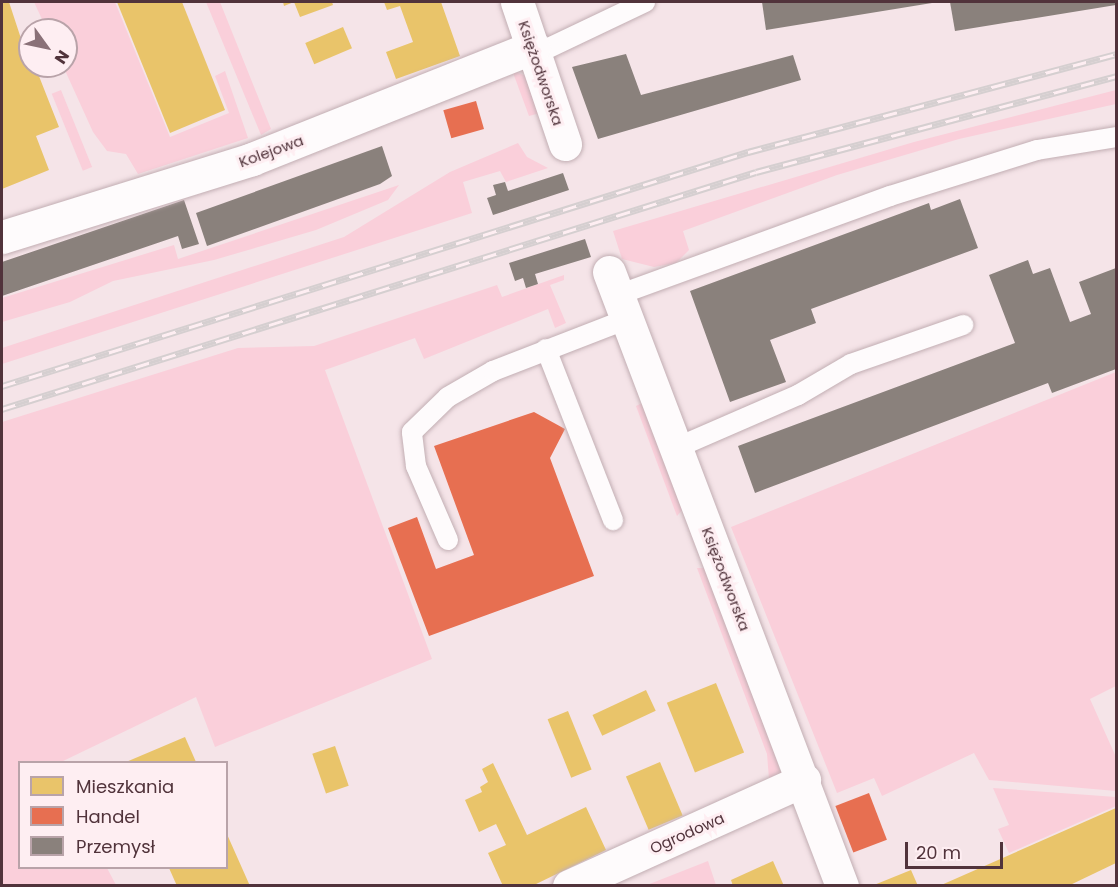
<!DOCTYPE html>
<meta charset="utf-8">
<style>
body{margin:0}
#map{position:relative;width:1118px;height:887px;overflow:hidden;background:#f5e4e8;font-family:Poppins,sans-serif}
div>[style]{position:absolute}
.green>*{inset:0;background:#facfda;transform-origin:0 0}
.homes>*{inset:0;background:#e9c46a;transform-origin:0 0}
.shops>*{inset:0;background:#e76f51;transform-origin:0 0}
.industry>*{inset:0;background:#8a817c}
.roads{filter:drop-shadow(0 0 2px #c2aeb3) drop-shadow(0 0 2px #c2aeb3)}
.lane>*{height:20px;margin:-10px;padding:0 10px;transform-origin:10px;border-radius:10px;background:#fefbfc}
.street>*{height:33px;margin:-16.5px;padding:0 16.5px;transform-origin:16.5px;border-radius:16.5px;background:#fefbfc}
.rail>*{height:7px;margin-top:-3.5px;transform-origin:0;background:repeating-linear-gradient(90deg,#feeef2 0 14px,#d5cfd0 0 28px);box-sizing:border-box;border-block:2px solid #d5cfd0}
span{translate:-50% -50%;white-space:nowrap;text-align:center;line-height:1.15;-webkit-text-stroke:6px #feeef2;paint-order:stroke}
.street-label{font-size:15px;color:#51333b}
.frame{position:absolute;inset:0;border:3px solid #51333b;pointer-events:none}
.legend{position:absolute;left:18px;top:761px;width:210px;height:108px;box-sizing:border-box;background:#feeef2;border:2px solid #b9a3a9;margin:0;padding:8px 10px;list-style:none;font-size:18px;color:#51333b}
.legend li{display:flex;align-items:center;gap:12px;height:30px}
.legend b{width:30px;border:2px solid #b9a3a9}
.north{position:absolute;left:18px;top:18px;width:60px;height:60px;box-sizing:border-box;background:#feeef2;border:2px solid #b9a3a9;border-radius:50%;rotate:123deg;font-size:16px;font-weight:700;line-height:24px;text-align:center;color:#51333b}
.north::after{content:'';display:block;margin:auto;width:21px;height:27px;background:#8a7178;clip-path:polygon(50% 0,100% 100%,50% 72%,0 100%)}
.scale{position:absolute;left:905px;top:842px;width:98px;height:27px;box-sizing:border-box;border:3px solid #51333b;border-top:0;padding-left:8px;font-size:18px;line-height:21px;white-space:nowrap;color:#51333b;-webkit-text-stroke:4px #feeef2;paint-order:stroke}
</style>
<div id="map">
<div class="green">
<i style="clip-path:polygon(34px 2px,115px 2px,170px 137px,229px 113px,215px 76px,225px 71px,248px 138px,138px 174px,126px 154px,107px 151px,93px 132px,63px 66px,66px 30px,47px 30px)"></i>
<i style="clip-path:polygon(206px 2px,220px 2px,271px 129px,261px 135px)"></i>
<i style="clip-path:polygon(512px 70px,526px 76px,540px 113px,529px 116px)"></i>
<i style="left:61px;top:90px;width:83px;height:10px;rotate:68deg"></i>
<i style="clip-path:polygon(1116px 90px,1116px 104px,959px 139px,837px 175px,683px 231px,689px 250px,676px 263px,654px 267px,622px 259px,613px 231px,914px 142px)"></i>
<i style="clip-path:polygon(518px 143px,527px 157px,548px 168px,506px 182px,500px 171px,463px 182px,472px 213px,2px 364px,2px 348px,344px 237px,450px 172px)"></i>
<i style="clip-path:polygon(399px 185px,388px 200px,316px 230px,214px 260px,113px 281px,70px 302px,2px 322px,2px 298px,174px 245px,178px 259px)"></i>
<i style="clip-path:polygon(564px 275px,564px 280px,550px 285px,566px 323px,555px 328px,548px 309px,424px 359px,415px 338px,325px 370px,432px 659px,215px 747px,196px 697px,61px 762px,20px 762px,20px 868px,107px 868px,116px 885px,2px 885px,2px 422px,238px 348px,314px 346px,497px 285px,502px 297px)"></i>
<i style="clip-path:polygon(1116px 372px,1116px 686px,1090px 699px,1116px 757px,1116px 791px,989px 780px,974px 753px,882px 796px,874px 778px,837px 793px,731px 527px)"></i>
<i style="clip-path:polygon(642px 403px,683px 509px,677px 516px,636px 406px)"></i>
<i style="clip-path:polygon(697px 568px,705px 568px,773px 749px,781px 773px,769px 779px,767px 754px)"></i>
<i style="clip-path:polygon(993px 788px,1116px 797px,1116px 806px,1009px 853px,998px 829px,1009px 825px)"></i>
<i style="clip-path:polygon(708px 861px,716px 885px,647px 885px)"></i>
</div>
<div class="homes">
<i style="clip-path:polygon(2px 2px,9px 2px,30px 66px,35px 66px,59px 127px,36px 136px,49px 170px,2px 189px)"></i>
<i style="clip-path:polygon(117px 2px,182px 2px,225px 110px,170px 133px)"></i>
<i style="clip-path:polygon(283px 2px,332px 2px,333px 5px,300px 17px,294px 2px,284px 6px)"></i>
<i style="clip-path:polygon(384px 2px,441px 2px,460px 56px,396px 79px,386px 52px,413px 42px,400px 6px,387px 10px)"></i>
<i style="left:343px;top:27px;width:23px;height:41px;rotate:67deg"></i>
<i style="left:716px;top:683px;width:75px;height:53px;rotate:68deg"></i>
<i style="left:646px;top:690px;width:23px;height:59px;rotate:65deg"></i>
<i style="left:568px;top:711px;width:63px;height:22px;rotate:68deg"></i>
<i style="clip-path:polygon(185px 737px,196px 762px,126px 762px)"></i>
<i style="left:335px;top:746px;width:42px;height:24px;rotate:71deg"></i>
<i style="left:660px;top:762px;width:58px;height:37px;rotate:67deg"></i>
<i style="clip-path:polygon(493px 763px,527px 835px,586px 807px,606px 850px,532px 886px,503px 886px,488px 853px,506px 845px,496px 824px,479px 832px,465px 800px,482px 792px,480px 787px,488px 782px,482px 769px)"></i>
<i style="clip-path:polygon(1116px 808px,1116px 863px,1068px 886px,939px 886px)"></i>
<i style="clip-path:polygon(226px 832px,250px 886px,177px 886px,169px 868px,226px 868px)"></i>
<i style="clip-path:polygon(773px 861px,784px 886px,733px 886px,731px 880px)"></i>
<i style="clip-path:polygon(911px 870px,918px 886px,874px 886px,874px 885px)"></i>
</div>
<div class="shops">
<i style="left:476px;top:101px;width:29px;height:34px;rotate:74deg"></i>
<i style="clip-path:polygon(534px 412px,565px 429px,550px 458px,594px 576px,429px 636px,388px 528px,417px 517px,436px 569px,474px 555px,434px 446px)"></i>
<i style="left:869px;top:793px;width:50px;height:36px;rotate:69deg"></i>
</div>
<div class="industry">
<i style="clip-path:polygon(762px 2px,932px 2px,932px 3px,766px 30px)"></i>
<i style="clip-path:polygon(950px 2px,1116px 2px,1116px 5px,955px 31px)"></i>
<i style="clip-path:polygon(626px 54px,641px 95px,793px 55px,801px 80px,598px 139px,572px 67px)"></i>
<i style="clip-path:polygon(382px 146px,392px 176px,380px 184px,207px 246px,196px 213px)"></i>
<i style="clip-path:polygon(563px 173px,569px 190px,493px 215px,487px 198px,496px 195px,493px 185px,505px 182px,508px 191px)"></i>
<i style="clip-path:polygon(960px 199px,978px 248px,811px 309px,816px 323px,770px 340px,786px 382px,730px 402px,690px 291px,929px 203px,931px 210px)"></i>
<i style="clip-path:polygon(184px 200px,199px 244px,182px 249px,178px 236px,2px 296px,2px 262px)"></i>
<i style="clip-path:polygon(585px 239px,591px 257px,535px 274px,538px 284px,526px 288px,523px 278px,515px 281px,509px 263px)"></i>
<i style="clip-path:polygon(1028px 260px,1033px 274px,1050px 268px,1070px 322px,1091px 314px,1079px 282px,1116px 268px,1116px 369px,1052px 393px,1048px 383px,755px 493px,738px 446px,1015px 343px,989px 275px)"></i>
</div>
<div class="roads">
<div class="lane">
<i style="left:536px;top:54px;width:121px;rotate:-25.5deg"></i>
<i style="left:618px;top:295px;width:289px;rotate:-20deg"></i>
<i style="left:890px;top:196px;width:154px;rotate:-17.4deg"></i>
<i style="left:1037px;top:150px;width:80px;rotate:-9.3deg"></i>
<i style="left:546px;top:349px;width:184px;rotate:68.6deg"></i>
<i style="left:676px;top:448px;width:133px;rotate:-23.5deg"></i>
<i style="left:798px;top:395px;width:61px;rotate:-30.3deg"></i>
<i style="left:851px;top:364px;width:119px;rotate:-19.2deg"></i>
<i style="left:448px;top:540px;width:81px;rotate:-113.4deg"></i>
<i style="left:416px;top:466px;width:34px;rotate:-97deg"></i>
<i style="left:412px;top:432px;width:50px;rotate:-44.2deg"></i>
<i style="left:448px;top:397px;width:52px;rotate:-30deg"></i>
<i style="left:493px;top:371px;width:144px;rotate:-21.2deg"></i>
</div>
<div class="street">
<i style="left:517px;top:2px;width:150px;rotate:71.3deg"></i>
<i style="left:2px;top:237px;width:262px;rotate:-17.3deg"></i>
<i style="left:252px;top:159px;width:303px;rotate:-21.7deg"></i>
<i style="left:609px;top:272px;width:657px;rotate:69.22deg"></i>
<i style="left:569px;top:886px;width:258px;rotate:-24.3deg"></i>
</div>
</div>
<div class="rail">
<i style="left:2px;top:386px;width:782px;rotate:-17.42deg"></i>
<i style="left:748px;top:152px;width:381px;rotate:-14.9deg"></i>
<i style="left:2px;top:409px;width:790px;rotate:-17.45deg"></i>
<i style="left:756px;top:172px;width:373px;rotate:-14.9deg"></i>
</div>
<div class="street-label">
<span style="left:541px;top:73px;rotate:71deg">Księżodworska</span>
<span style="left:271px;top:151px;rotate:-20deg">Kolejowa</span>
<span style="left:726px;top:579px;rotate:69deg">Księżodworska</span>
<span style="left:687px;top:833px;rotate:-24deg">Ogrodowa</span>
</div>
<div class="frame"></div>
<ul class="legend">
<li><b style="height:16px;background:#e9c46a"></b>Mieszkania</li>
<li><b style="height:16px;background:#e76f51"></b>Handel</li>
<li><b style="height:16px;background:#8a817c"></b>Przemysł</li>
</ul>
<div class="north">N</div>
<div class="scale">20 m</div>
</div>
